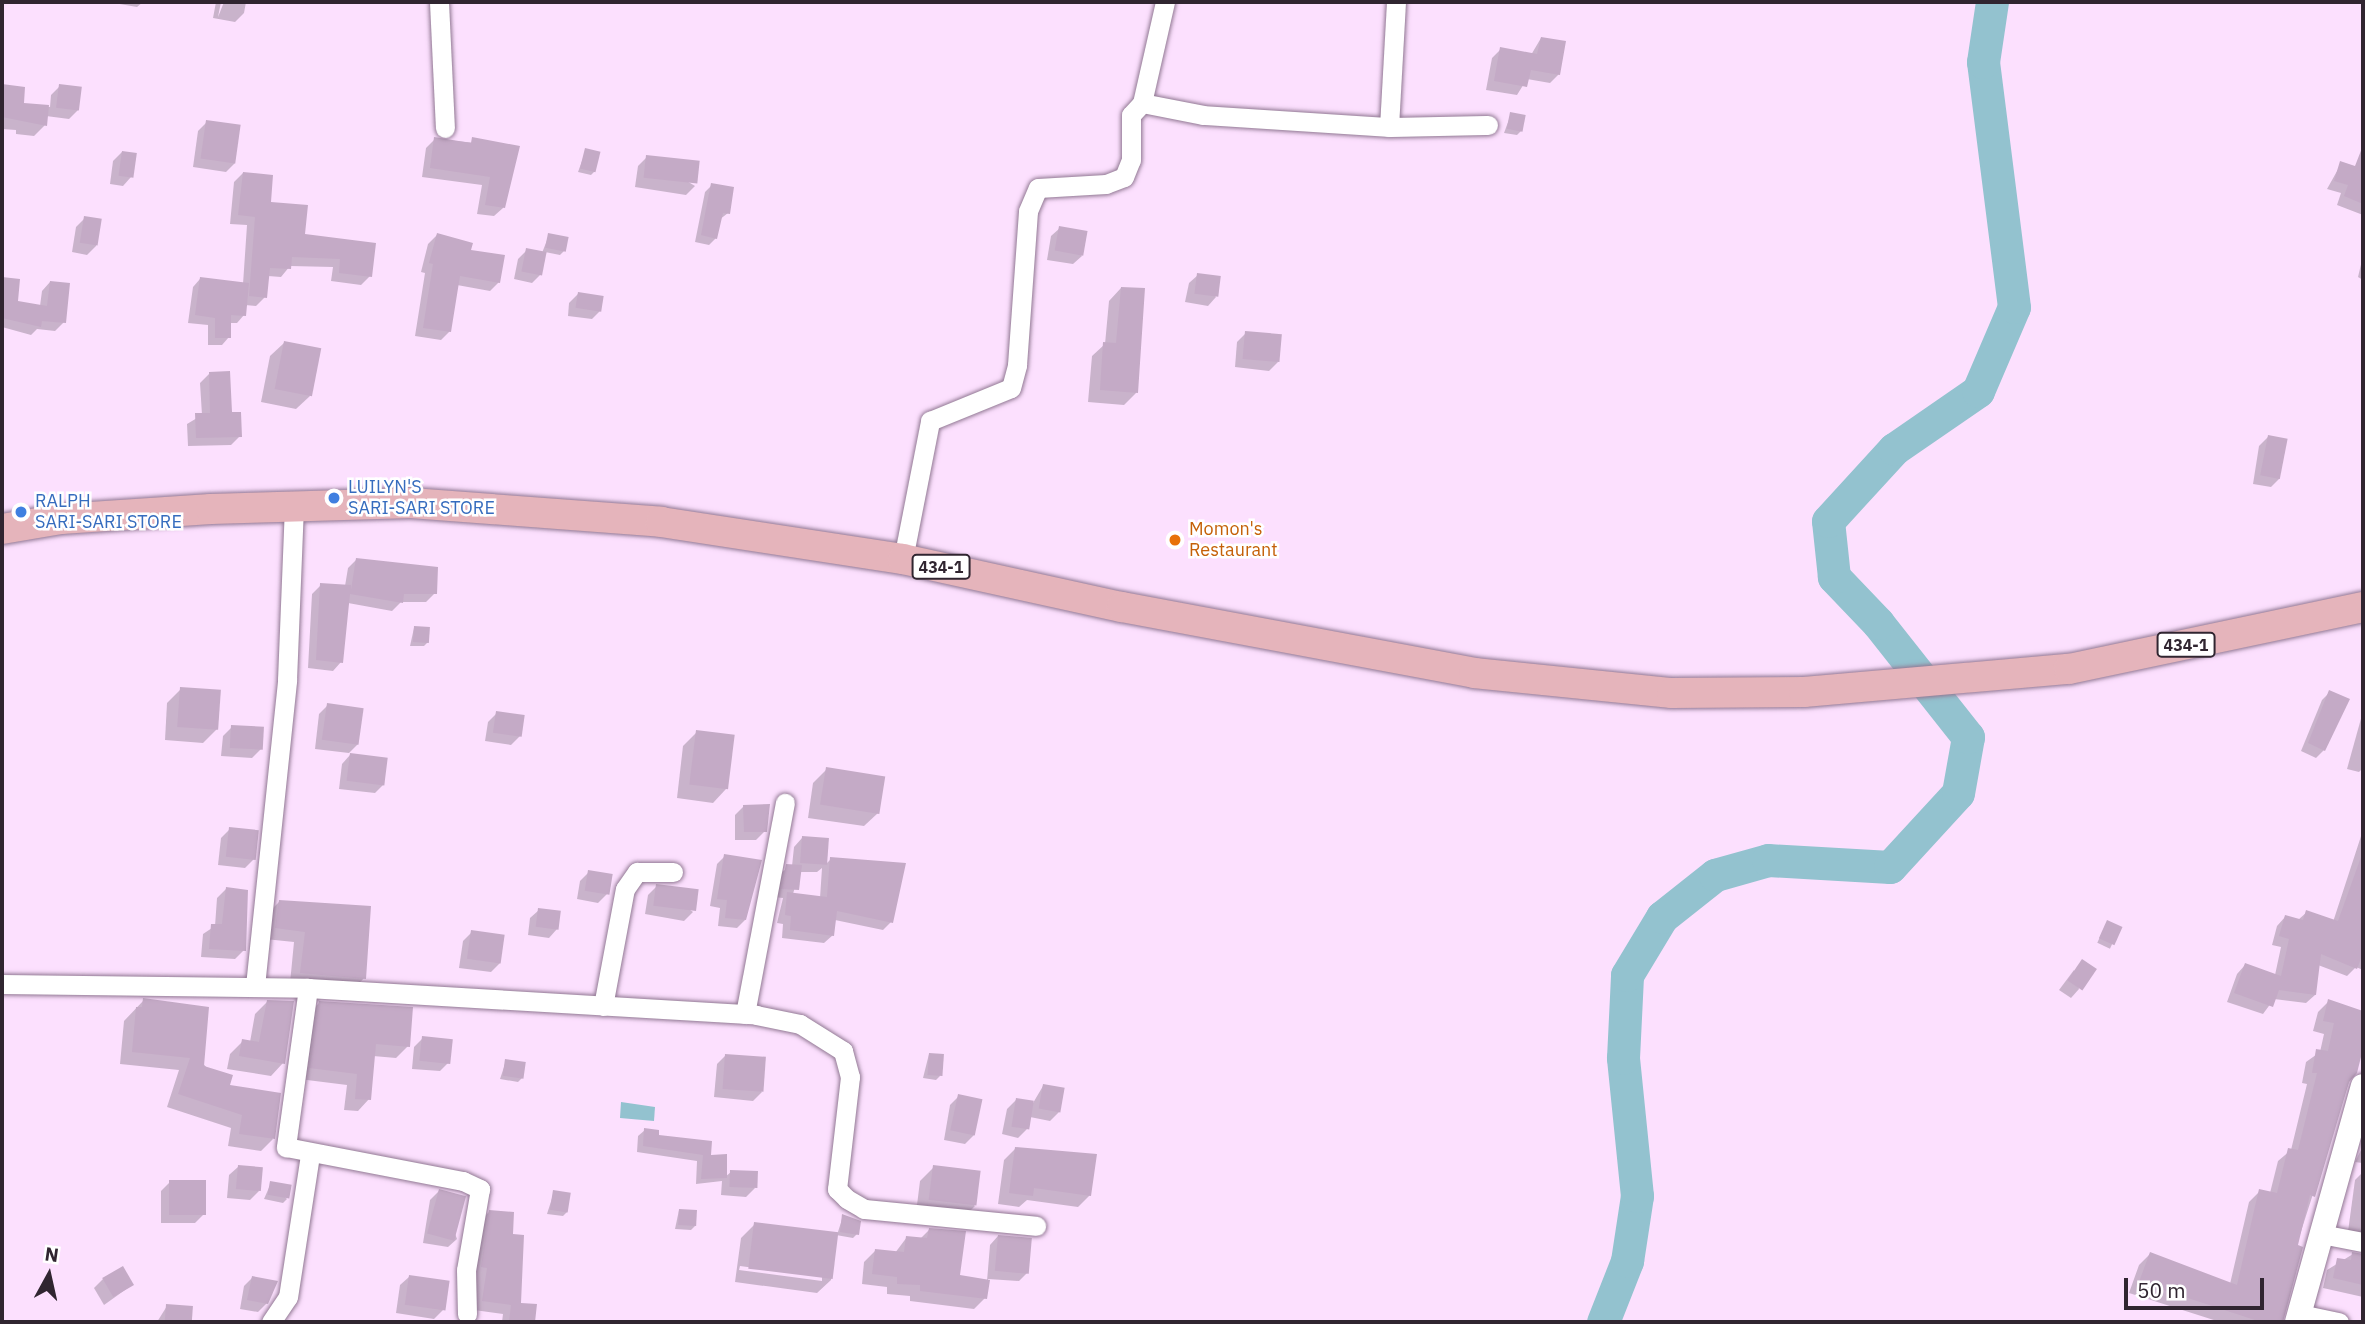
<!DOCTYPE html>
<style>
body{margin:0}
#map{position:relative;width:2365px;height:1324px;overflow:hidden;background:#fce0fe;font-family:"IBM Plex Sans",sans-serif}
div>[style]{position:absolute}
.water>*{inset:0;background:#93c2cf}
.shadow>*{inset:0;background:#0003;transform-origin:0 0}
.river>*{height:33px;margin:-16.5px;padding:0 16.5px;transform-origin:16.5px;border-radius:16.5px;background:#93c2cf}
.building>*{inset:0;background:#c4aac6;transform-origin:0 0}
.roads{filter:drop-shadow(0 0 2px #917893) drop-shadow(0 0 2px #917893)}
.minor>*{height:19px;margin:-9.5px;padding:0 9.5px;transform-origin:9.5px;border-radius:9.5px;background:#fff}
.tertiary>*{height:24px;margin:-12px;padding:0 12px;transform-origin:12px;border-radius:12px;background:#fff}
.primary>*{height:30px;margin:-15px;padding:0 15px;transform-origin:15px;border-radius:15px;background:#e5b4bb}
.dots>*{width:19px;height:19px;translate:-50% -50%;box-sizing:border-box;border:4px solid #fff;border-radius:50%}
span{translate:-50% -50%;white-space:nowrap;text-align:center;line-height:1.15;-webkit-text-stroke:5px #fff;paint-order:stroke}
.shield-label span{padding:2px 5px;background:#fff;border:2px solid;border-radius:5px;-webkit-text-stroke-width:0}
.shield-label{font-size:16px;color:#302530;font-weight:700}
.shop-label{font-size:18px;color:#366cbe}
.left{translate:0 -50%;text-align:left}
.food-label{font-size:18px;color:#c56008}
.frame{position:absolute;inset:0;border:4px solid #302530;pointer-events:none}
.north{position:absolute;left:14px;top:1240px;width:70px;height:70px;-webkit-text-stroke:5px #fff;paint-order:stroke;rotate:8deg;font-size:19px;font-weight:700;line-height:28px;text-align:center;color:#302530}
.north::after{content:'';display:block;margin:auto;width:24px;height:32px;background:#302530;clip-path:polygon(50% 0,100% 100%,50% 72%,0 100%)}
.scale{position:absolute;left:2124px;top:1278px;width:140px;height:32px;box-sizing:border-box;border:4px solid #302530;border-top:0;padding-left:9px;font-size:21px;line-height:24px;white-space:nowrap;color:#302530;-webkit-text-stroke:5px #fff;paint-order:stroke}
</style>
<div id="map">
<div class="water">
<i style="clip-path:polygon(621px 1102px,655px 1107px,654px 1121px,620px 1118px)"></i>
</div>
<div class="shadow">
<i style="clip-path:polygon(108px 2px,143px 2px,137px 7px)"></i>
<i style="clip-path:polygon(216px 2px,221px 2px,218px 17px,224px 2px,246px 2px,244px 13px,235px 22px,213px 18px)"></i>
<i style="clip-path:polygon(1541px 38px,1559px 74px,1550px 83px,1527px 79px,1517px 95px,1486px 90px,1492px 58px,1501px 49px,1531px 55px)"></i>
<i style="clip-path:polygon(2px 86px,23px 88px,22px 104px,50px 107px,51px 95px,60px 86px,78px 110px,69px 119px,46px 116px,45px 125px,34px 136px,16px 134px,16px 130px,2px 129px)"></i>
<i style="clip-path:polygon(1511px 114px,1521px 131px,1517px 135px,1504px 133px)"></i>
<i style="clip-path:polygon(207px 122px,235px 163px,226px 172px,193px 167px,198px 131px)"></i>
<i style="clip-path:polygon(435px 139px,518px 147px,503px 208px,494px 216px,477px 214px,482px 185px,422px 177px,426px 148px)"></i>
<i style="clip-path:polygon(586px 150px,595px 171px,591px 175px,578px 172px)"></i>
<i style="clip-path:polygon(122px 152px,131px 177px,123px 186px,110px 184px,113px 161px)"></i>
<i style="clip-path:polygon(647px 157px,695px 186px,686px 195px,635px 187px,638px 166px)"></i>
<i style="clip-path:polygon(2341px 164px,2363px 172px,2363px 215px,2337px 205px,2341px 193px,2327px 189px)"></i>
<i style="clip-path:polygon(243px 173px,303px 235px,370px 276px,361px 285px,331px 281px,333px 267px,290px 266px,281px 277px,268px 276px,265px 297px,256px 306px,245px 305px,244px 315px,237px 323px,229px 323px,229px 337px,222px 345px,208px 345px,208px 325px,188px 323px,193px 287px,200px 279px,243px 284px,247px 225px,230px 224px,234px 182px)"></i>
<i style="clip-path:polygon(712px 185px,728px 213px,719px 220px,716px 238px,709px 245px,695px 242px,705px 192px)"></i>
<i style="clip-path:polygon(85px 218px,100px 221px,96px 246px,87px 255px,72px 252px,76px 227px)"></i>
<i style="clip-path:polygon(1060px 228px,1082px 256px,1073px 264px,1047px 260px,1051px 236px)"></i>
<i style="clip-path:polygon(437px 235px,468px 251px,499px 282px,490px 291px,457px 285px,450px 331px,441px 340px,415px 336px,425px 273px,421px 272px,428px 244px)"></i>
<i style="clip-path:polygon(549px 235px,564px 251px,560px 255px,545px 252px,541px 274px,532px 283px,514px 279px,518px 259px,527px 250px,542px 253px)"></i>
<i style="clip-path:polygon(2363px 256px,2363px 280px,2358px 277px)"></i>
<i style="clip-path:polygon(1198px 275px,1216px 297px,1208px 306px,1185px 302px,1189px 283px)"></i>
<i style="clip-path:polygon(2px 279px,18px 280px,16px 302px,40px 306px,42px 291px,50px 282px,64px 322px,55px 331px,37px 329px,31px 335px,2px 327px)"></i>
<i style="clip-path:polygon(1121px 288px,1136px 393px,1124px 405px,1088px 402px,1092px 356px,1105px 344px,1109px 301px)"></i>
<i style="clip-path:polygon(578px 294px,601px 310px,592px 319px,568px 316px,569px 303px)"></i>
<i style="clip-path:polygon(1246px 333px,1278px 362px,1269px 371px,1235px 367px,1237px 342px)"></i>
<i style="clip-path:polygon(284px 343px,310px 396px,296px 409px,261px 402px,270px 356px)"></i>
<i style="clip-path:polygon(209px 374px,240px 436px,231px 445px,188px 446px,187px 424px,202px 415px,200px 383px)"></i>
<i style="clip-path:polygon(2268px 437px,2280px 478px,2271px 487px,2253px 484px,2259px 446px)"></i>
<i style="clip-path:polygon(357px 559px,435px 593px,426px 602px,401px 602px,392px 611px,348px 603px,341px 662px,333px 671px,308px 668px,312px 594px,321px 585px,345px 586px,348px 568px)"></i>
<i style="clip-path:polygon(414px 628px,428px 642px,424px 646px,410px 646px)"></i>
<i style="clip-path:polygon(181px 689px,217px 729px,203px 743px,165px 740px,167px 703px)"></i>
<i style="clip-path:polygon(2330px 692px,2324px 750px,2316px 758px,2301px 751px,2322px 700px)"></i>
<i style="clip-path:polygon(328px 705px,358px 744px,349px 753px,315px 749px,319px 714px)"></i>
<i style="clip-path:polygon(497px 713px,520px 736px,511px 745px,485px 741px,488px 722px)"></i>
<i style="clip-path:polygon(2362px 715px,2363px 768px,2359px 772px,2347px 769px)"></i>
<i style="clip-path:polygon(232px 727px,261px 749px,252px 758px,221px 756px,223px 736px)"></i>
<i style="clip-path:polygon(697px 732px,726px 789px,713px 803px,677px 798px,683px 746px)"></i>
<i style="clip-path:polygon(350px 755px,384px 784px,375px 793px,339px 789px,342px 764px)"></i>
<i style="clip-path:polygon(827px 769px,878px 813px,864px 826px,808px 818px,813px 783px)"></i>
<i style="clip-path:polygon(744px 806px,765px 831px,756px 840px,735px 840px,735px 815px)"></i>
<i style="clip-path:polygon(230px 829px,254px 859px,245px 868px,218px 865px,221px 838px)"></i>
<i style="clip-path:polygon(2363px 830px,2363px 970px,2356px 967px,2347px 976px,2318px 965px,2315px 995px,2306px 1003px,2274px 999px,2263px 1014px,2227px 1002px,2237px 974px,2245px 965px,2275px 975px,2281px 947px,2272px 945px,2277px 926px,2285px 917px,2298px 920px,2307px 912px,2333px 922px)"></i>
<i style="clip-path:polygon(evenodd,802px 838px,826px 864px,831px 859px,891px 922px,883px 930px,835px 920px,833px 935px,824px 943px,782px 938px,783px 924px,777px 923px,783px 898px,773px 897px,778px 874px,792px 866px,794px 847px,802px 838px,822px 868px,820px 898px,793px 894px,799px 872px,817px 872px,822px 868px)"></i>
<i style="clip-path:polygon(725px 856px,745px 920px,737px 928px,718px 926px,720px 908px,710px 906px,717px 864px)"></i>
<i style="clip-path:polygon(589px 872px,607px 894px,598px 903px,577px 899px,580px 881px)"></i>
<i style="clip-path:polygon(657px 886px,693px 912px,684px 921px,645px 914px,648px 895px)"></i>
<i style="clip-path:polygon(226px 889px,244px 950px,235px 959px,201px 957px,203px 934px,215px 926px,217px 898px)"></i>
<i style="clip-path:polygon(279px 902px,364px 978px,353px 990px,290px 983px,294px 942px,265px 939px,268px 913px)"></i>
<i style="clip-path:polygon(539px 910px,557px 929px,549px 938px,528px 935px,530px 918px)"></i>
<i style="left:2107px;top:922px;width:14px;height:23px;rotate:25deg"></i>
<i style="clip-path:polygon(472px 932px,500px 963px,491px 972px,459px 968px,463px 941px)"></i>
<i style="clip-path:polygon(2074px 970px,2079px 989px,2071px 998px,2059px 990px)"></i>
<i style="clip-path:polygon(144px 1000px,273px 1139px,261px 1151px,228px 1146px,231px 1128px,167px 1107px,179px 1070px,120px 1064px,124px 1021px)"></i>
<i style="clip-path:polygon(268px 1001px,283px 1063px,271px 1076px,227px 1069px,230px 1054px,243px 1041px,250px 1042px,255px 1014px)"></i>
<i style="clip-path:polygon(2329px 1001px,2363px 1012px,2363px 1038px,2296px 1247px,2282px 1322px,2220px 1322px,2129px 1293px,2139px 1265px,2150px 1254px,2230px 1284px,2249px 1202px,2260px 1191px,2270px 1193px,2278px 1161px,2291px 1150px,2307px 1084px,2302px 1083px,2306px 1062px,2320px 1052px,2324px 1034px,2313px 1031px,2318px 1012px)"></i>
<i style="clip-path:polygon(319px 1003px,408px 1046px,396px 1058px,373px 1056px,369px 1099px,358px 1111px,344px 1110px,347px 1085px,299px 1079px,308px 1014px)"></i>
<i style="clip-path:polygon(423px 1038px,449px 1062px,440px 1071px,412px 1069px,414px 1047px)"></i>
<i style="clip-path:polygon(929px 1054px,940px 1076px,936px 1080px,923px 1078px)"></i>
<i style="clip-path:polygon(726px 1055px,762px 1092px,753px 1101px,714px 1097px,717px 1064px)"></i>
<i style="clip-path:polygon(506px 1061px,522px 1078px,518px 1082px,500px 1079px)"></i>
<i style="clip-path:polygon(1043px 1086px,1059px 1112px,1050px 1121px,1030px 1117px,1027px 1129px,1018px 1138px,1002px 1134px,1007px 1109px,1016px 1100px,1033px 1103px)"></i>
<i style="clip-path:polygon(959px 1096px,974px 1135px,965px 1144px,944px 1140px,950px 1105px)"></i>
<i style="clip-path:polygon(645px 1130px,709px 1156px,725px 1177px,731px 1172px,755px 1188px,746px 1197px,721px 1195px,722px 1181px,696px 1184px,697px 1161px,637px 1152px,638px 1136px)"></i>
<i style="clip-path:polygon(2363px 1146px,2363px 1162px,2362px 1163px,2355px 1162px)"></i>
<i style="clip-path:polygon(1016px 1148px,1090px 1195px,1078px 1207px,1027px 1200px,1019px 1207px,998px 1204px,1004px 1160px)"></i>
<i style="clip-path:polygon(238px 1167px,259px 1191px,250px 1200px,227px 1198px,229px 1175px)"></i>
<i style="clip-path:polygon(934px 1167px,975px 1206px,961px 1220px,916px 1213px,920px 1181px)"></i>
<i style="clip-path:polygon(2363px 1172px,2363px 1250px,2347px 1239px,2355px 1180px)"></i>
<i style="clip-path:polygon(170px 1182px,204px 1214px,195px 1223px,161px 1223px,161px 1191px)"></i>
<i style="clip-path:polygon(271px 1183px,287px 1199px,283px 1203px,264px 1199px)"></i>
<i style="clip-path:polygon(439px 1191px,457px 1239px,448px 1247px,423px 1243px,430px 1200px)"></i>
<i style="clip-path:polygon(554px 1192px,567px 1212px,563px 1216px,547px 1214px)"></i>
<i style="clip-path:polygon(679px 1210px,695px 1226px,691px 1230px,675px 1229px)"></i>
<i style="clip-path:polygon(489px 1212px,511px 1236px,519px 1304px,535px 1306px,533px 1322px,502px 1322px,503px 1314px,474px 1310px,480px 1221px)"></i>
<i style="clip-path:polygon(evenodd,843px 1216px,857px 1234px,853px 1238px,836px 1235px,831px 1280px,817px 1293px,735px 1282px,741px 1238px,755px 1224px,837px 1235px,843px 1216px,740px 1266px,822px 1277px,822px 1281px,739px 1270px,740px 1266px)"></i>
<i style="clip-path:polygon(929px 1230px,958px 1276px,987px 1281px,990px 1245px,998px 1236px,1028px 1272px,1019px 1281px,988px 1279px,985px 1298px,974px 1309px,910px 1301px,910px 1296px,887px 1294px,887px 1287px,862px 1284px,864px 1262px,875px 1251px,895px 1253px,907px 1237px,920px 1239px)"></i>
<i style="clip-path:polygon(2353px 1254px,2363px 1255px,2363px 1297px,2323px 1288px,2327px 1270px)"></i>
<i style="clip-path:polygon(253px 1277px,267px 1303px,258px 1312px,240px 1309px,244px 1286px)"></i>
<i style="clip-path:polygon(409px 1277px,443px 1310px,434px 1319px,396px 1313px,400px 1285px)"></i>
<i style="clip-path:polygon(103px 1279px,132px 1285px,104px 1305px,94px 1288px)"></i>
<i style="clip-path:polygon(167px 1306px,191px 1307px,190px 1322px,157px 1322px)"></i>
</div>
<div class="river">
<i style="left:1603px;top:1322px;width:66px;rotate:-68.5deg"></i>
<i style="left:1627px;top:1261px;width:66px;rotate:-81.3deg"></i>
<i style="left:1637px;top:1196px;width:139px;rotate:-95.8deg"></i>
<i style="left:1623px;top:1058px;width:83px;rotate:-87.2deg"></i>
<i style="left:1627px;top:975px;width:68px;rotate:-58.9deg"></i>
<i style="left:1662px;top:917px;width:68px;rotate:-38.4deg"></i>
<i style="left:1715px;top:875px;width:55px;rotate:-15.8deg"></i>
<i style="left:1768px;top:860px;width:122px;rotate:3.3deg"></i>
<i style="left:1890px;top:867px;width:100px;rotate:-47.4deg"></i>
<i style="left:1958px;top:793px;width:57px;rotate:-79.9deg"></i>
<i style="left:1968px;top:737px;width:145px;rotate:-128.3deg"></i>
<i style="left:1878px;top:623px;width:64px;rotate:-133.7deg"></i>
<i style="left:1834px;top:577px;width:56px;rotate:-96.1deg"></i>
<i style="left:1828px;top:521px;width:98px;rotate:-47.5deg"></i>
<i style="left:1894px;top:449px;width:102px;rotate:-34.6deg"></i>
<i style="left:1978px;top:391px;width:91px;rotate:-66.8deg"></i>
<i style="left:2014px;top:307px;width:247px;rotate:-97.2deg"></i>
<i style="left:1983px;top:62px;width:61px;rotate:-81.5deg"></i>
</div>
<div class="building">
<i style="clip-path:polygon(1541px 37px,1566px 41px,1560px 75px,1531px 70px,1527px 87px,1494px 81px,1500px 47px,1537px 54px)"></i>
<i style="clip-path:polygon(2px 84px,25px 87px,24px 103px,49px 105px,47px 126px,2px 117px)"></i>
<i style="left:59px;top:84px;width:23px;height:24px;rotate:7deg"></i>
<i style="left:1510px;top:112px;width:16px;height:17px;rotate:11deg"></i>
<i style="left:206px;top:120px;width:35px;height:39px;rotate:8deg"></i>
<i style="clip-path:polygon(434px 137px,471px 143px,472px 137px,520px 146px,505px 208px,485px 205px,490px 177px,430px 168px)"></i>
<i style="left:585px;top:148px;width:16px;height:21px;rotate:14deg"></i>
<i style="clip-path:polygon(2362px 148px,2363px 148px,2363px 204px,2344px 196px,2348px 185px,2334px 181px,2340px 161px,2355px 166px)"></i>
<i style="left:122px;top:151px;width:15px;height:25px;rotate:8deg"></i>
<i style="left:646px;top:155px;width:54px;height:23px;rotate:6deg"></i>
<i style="clip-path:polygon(243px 172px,273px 175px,271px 202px,308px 205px,305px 234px,376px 243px,372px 277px,339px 273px,340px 259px,292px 257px,291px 269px,270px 268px,267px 298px,249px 296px,255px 217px,238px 215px)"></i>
<i style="clip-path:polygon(711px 183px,734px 187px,730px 214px,723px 213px,717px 239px,701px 235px)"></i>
<i style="left:84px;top:216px;width:18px;height:27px;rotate:9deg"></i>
<i style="left:1059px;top:226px;width:29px;height:25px;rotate:10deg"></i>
<i style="clip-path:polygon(437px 233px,473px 243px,471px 250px,505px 255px,500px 283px,460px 276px,451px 332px,423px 328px,433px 264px,429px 263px)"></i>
<i style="left:548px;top:233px;width:21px;height:15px;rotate:11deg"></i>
<i style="left:526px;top:248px;width:21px;height:24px;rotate:11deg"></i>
<i style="left:1197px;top:273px;width:24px;height:21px;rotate:7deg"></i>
<i style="clip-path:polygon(2px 277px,20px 279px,18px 301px,47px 306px,50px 281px,70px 283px,66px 323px,42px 321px,41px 327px,2px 318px)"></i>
<i style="clip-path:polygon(200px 277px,249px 283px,246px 316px,231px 315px,231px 338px,215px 338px,215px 318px,195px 315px)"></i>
<i style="clip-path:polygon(1121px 287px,1145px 288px,1138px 393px,1100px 390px,1103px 342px,1116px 343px)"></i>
<i style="left:578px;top:292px;width:26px;height:16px;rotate:9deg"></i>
<i style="left:1245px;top:331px;width:37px;height:28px;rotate:5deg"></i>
<i style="left:284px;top:341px;width:38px;height:49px;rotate:11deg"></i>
<i style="clip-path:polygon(230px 371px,232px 412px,241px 412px,242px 437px,196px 438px,195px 413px,210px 413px,209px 372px)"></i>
<i style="left:2268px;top:435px;width:20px;height:41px;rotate:11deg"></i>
<i style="clip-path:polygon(356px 558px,438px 567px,437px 594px,404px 594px,403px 603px,350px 594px,343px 663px,316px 660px,320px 583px,351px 585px,351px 590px)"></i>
<i style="left:414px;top:626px;width:16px;height:16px;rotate:4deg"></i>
<i style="left:180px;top:687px;width:41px;height:40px;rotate:4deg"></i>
<i style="clip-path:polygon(2329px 690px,2350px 699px,2325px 751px,2308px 743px)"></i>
<i style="left:327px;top:703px;width:37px;height:37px;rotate:8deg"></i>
<i style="left:496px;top:711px;width:29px;height:22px;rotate:8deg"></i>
<i style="left:231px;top:725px;width:33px;height:23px;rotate:3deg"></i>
<i style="left:696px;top:730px;width:39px;height:55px;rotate:7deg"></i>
<i style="left:350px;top:753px;width:38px;height:28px;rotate:7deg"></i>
<i style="left:826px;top:767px;width:60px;height:38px;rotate:9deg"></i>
<i style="clip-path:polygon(770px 804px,767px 832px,744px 832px,743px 805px)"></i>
<i style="left:229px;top:827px;width:30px;height:30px;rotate:6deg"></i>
<i style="left:802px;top:836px;width:27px;height:27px;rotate:4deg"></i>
<i style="clip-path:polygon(724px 854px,762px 860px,746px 920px,725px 918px,727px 900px,717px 899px)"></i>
<i style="clip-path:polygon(830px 857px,906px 863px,893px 923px,837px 911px,834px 936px,790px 930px,791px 916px,785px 915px,787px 892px,827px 897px)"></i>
<i style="clip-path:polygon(2361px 857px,2363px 953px,2357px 969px,2321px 954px,2316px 995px,2279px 990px,2273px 1007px,2234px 993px,2245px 963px,2281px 976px,2289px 939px,2279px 936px,2285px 915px,2303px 920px,2306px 910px,2338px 921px)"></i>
<i style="clip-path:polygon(786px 864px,802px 865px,799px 890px,781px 889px)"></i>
<i style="left:588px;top:870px;width:25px;height:21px;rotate:9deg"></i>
<i style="left:656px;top:884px;width:43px;height:22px;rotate:7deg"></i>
<i style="clip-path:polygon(226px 887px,248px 890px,246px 951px,209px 949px,211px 924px,222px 924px)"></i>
<i style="clip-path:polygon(279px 900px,371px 906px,366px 979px,300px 973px,305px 932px,275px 928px)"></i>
<i style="left:538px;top:908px;width:23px;height:19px;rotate:7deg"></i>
<i style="left:2107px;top:920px;width:17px;height:20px;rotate:24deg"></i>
<i style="left:471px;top:930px;width:34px;height:29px;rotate:8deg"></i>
<i style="left:2082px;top:959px;width:18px;height:26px;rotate:34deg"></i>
<i style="clip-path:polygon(143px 998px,209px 1007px,204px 1066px,233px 1075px,230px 1085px,281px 1093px,275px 1139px,239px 1134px,242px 1115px,178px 1094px,190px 1058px,132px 1052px,136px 1007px,142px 1007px)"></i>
<i style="clip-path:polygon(2328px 999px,2363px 1011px,2363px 1049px,2357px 1073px,2349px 1082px,2315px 1197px,2310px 1195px,2298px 1245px,2303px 1247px,2283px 1322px,2261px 1322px,2139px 1282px,2150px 1252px,2237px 1285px,2259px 1189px,2277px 1193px,2288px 1148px,2298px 1150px,2317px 1073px,2312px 1073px,2316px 1049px,2328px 1051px,2334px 1023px,2323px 1021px)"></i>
<i style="clip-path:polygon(267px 1000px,294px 1001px,285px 1064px,239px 1056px,242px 1039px,259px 1042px)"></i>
<i style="clip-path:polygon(319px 1001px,413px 1007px,410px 1047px,376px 1044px,371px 1100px,355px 1099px,357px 1074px,309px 1068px)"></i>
<i style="left:422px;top:1036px;width:31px;height:25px;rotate:6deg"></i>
<i style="left:929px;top:1053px;width:15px;height:22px;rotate:4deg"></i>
<i style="left:725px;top:1054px;width:41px;height:35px;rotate:4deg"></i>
<i style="left:505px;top:1059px;width:21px;height:17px;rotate:8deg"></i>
<i style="left:1043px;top:1084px;width:22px;height:25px;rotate:10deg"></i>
<i style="left:958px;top:1094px;width:25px;height:37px;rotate:12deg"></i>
<i style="left:1016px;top:1098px;width:18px;height:29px;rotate:9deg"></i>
<i style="clip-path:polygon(644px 1128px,659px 1130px,659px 1135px,712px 1141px,711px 1155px,727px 1154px,727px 1178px,701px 1179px,703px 1155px,643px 1146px)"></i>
<i style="clip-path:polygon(1015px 1147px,1097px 1154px,1091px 1196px,1034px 1188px,1033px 1196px,1009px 1193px)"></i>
<i style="left:238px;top:1165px;width:25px;height:24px;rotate:5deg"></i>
<i style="left:933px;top:1165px;width:48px;height:35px;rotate:7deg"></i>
<i style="left:730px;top:1170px;width:28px;height:17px;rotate:2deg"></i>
<i style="left:169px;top:1180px;width:37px;height:35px"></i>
<i style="left:270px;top:1181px;width:22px;height:14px;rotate:10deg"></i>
<i style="left:439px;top:1189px;width:28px;height:46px;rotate:15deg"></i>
<i style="left:553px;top:1190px;width:18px;height:20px;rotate:9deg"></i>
<i style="left:679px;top:1209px;width:18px;height:16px;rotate:3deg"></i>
<i style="clip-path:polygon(489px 1210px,514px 1212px,513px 1234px,524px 1235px,521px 1303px,537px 1304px,535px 1322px,509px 1322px,511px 1305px,482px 1301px,487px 1268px,481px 1267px)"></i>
<i style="clip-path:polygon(842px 1214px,861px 1221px,859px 1235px,840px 1232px)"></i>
<i style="left:754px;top:1222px;width:85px;height:47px;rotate:7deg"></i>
<i style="clip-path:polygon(929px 1228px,966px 1231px,960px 1275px,990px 1280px,987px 1299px,920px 1291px,920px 1285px,897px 1284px,897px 1277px,872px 1274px,875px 1249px,904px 1252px,906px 1236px,927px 1238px)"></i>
<i style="left:998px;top:1235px;width:34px;height:36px;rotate:5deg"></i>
<i style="clip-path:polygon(2352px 1252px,2363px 1254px,2363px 1285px,2333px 1278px,2337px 1258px,2351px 1260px)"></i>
<i style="left:123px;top:1266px;width:22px;height:24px;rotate:60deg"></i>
<i style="left:409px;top:1275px;width:41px;height:30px;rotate:8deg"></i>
<i style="clip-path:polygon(252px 1276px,278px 1281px,268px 1304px,247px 1300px)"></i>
<i style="left:166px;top:1304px;width:27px;height:18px;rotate:4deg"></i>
</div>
<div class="roads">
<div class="minor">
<i style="left:439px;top:2px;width:126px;rotate:87.3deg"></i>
<i style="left:1396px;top:2px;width:125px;rotate:93.2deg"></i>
<i style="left:1389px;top:127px;width:99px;rotate:-1.2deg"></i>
<i style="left:1142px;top:103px;width:104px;rotate:-77.2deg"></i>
<i style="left:903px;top:559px;width:141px;rotate:-78.9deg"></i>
<i style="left:930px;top:421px;width:87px;rotate:-22.2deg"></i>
<i style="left:1011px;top:388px;width:24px;rotate:-75deg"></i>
<i style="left:1017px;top:365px;width:154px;rotate:-85.9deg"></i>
<i style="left:1028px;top:211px;width:25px;rotate:-67deg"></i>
<i style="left:1038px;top:188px;width:68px;rotate:-3.4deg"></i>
<i style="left:1106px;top:184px;width:19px;rotate:-21deg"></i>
<i style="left:1124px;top:177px;width:18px;rotate:-68deg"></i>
<i style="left:1131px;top:160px;width:45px;rotate:-90deg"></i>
<i style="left:1131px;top:115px;width:16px;rotate:-47deg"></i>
<i style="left:1142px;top:103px;width:62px;rotate:11.1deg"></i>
<i style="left:1203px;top:115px;width:186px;rotate:3.7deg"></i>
<i style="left:2px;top:984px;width:306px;rotate:0.7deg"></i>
<i style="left:308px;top:988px;width:449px;rotate:3.4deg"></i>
<i style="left:756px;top:1015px;width:45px;rotate:11.6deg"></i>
<i style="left:800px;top:1024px;width:51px;rotate:32.1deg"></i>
<i style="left:843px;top:1051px;width:27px;rotate:75deg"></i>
<i style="left:850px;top:1077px;width:113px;rotate:96.6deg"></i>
<i style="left:837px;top:1189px;width:14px;rotate:45deg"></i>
<i style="left:847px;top:1199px;width:20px;rotate:30deg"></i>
<i style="left:864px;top:1209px;width:173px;rotate:5.6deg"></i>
<i style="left:255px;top:986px;width:308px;rotate:-84deg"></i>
<i style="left:287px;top:680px;width:174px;rotate:-87.7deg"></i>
<i style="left:308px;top:988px;width:161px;rotate:97.9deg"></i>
<i style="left:286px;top:1147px;width:180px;rotate:10.9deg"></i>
<i style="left:463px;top:1181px;width:19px;rotate:25deg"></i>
<i style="left:480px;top:1189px;width:82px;rotate:99.8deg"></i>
<i style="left:466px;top:1270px;width:44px;rotate:88.7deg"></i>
<i style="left:603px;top:1006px;width:119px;rotate:-79.4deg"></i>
<i style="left:625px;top:889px;width:21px;rotate:-55deg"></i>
<i style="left:637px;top:872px;width:36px"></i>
<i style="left:745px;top:1014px;width:215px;rotate:-79.3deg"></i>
<i style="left:2321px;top:1234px;width:43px;rotate:10.8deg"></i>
<i style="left:2300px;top:1314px;width:40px;rotate:12deg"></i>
<i style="left:271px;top:1322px;width:30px;rotate:-56deg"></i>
<i style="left:288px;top:1297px;width:144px;rotate:-81.2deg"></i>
</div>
<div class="tertiary">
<i style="left:2297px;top:1322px;width:245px;rotate:-74.4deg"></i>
</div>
<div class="primary">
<i style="left:2px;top:529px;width:60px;rotate:-9.6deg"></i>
<i style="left:61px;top:519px;width:150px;rotate:-3.8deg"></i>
<i style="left:211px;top:509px;width:200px;rotate:-1.7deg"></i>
<i style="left:411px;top:503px;width:251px;rotate:4.3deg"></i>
<i style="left:661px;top:522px;width:245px;rotate:8.7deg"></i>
<i style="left:903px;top:559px;width:224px;rotate:12.4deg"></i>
<i style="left:1122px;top:607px;width:358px;rotate:10.6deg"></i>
<i style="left:1474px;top:673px;width:199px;rotate:5.8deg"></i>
<i style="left:1672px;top:693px;width:132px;rotate:-0.4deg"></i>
<i style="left:1804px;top:692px;width:266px;rotate:-5deg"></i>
<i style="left:2069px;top:669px;width:300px;rotate:-11.9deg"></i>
</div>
</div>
<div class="dots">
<i style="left:334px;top:498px;background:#3f7fe0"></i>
<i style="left:21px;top:512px;background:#3f7fe0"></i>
<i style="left:1175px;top:540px;background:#e8710a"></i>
</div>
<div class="shield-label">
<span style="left:941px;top:567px">434-1</span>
<span style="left:2186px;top:645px">434-1</span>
</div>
<div class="shop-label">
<span class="left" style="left:348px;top:498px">LUILYN'S<br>SARI-SARI STORE</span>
<span class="left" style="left:35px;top:512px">RALPH<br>SARI-SARI STORE</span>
</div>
<div class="food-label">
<span class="left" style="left:1189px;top:540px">Momon's<br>Restaurant</span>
</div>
<div class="frame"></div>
<div class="north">N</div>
<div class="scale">50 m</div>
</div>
